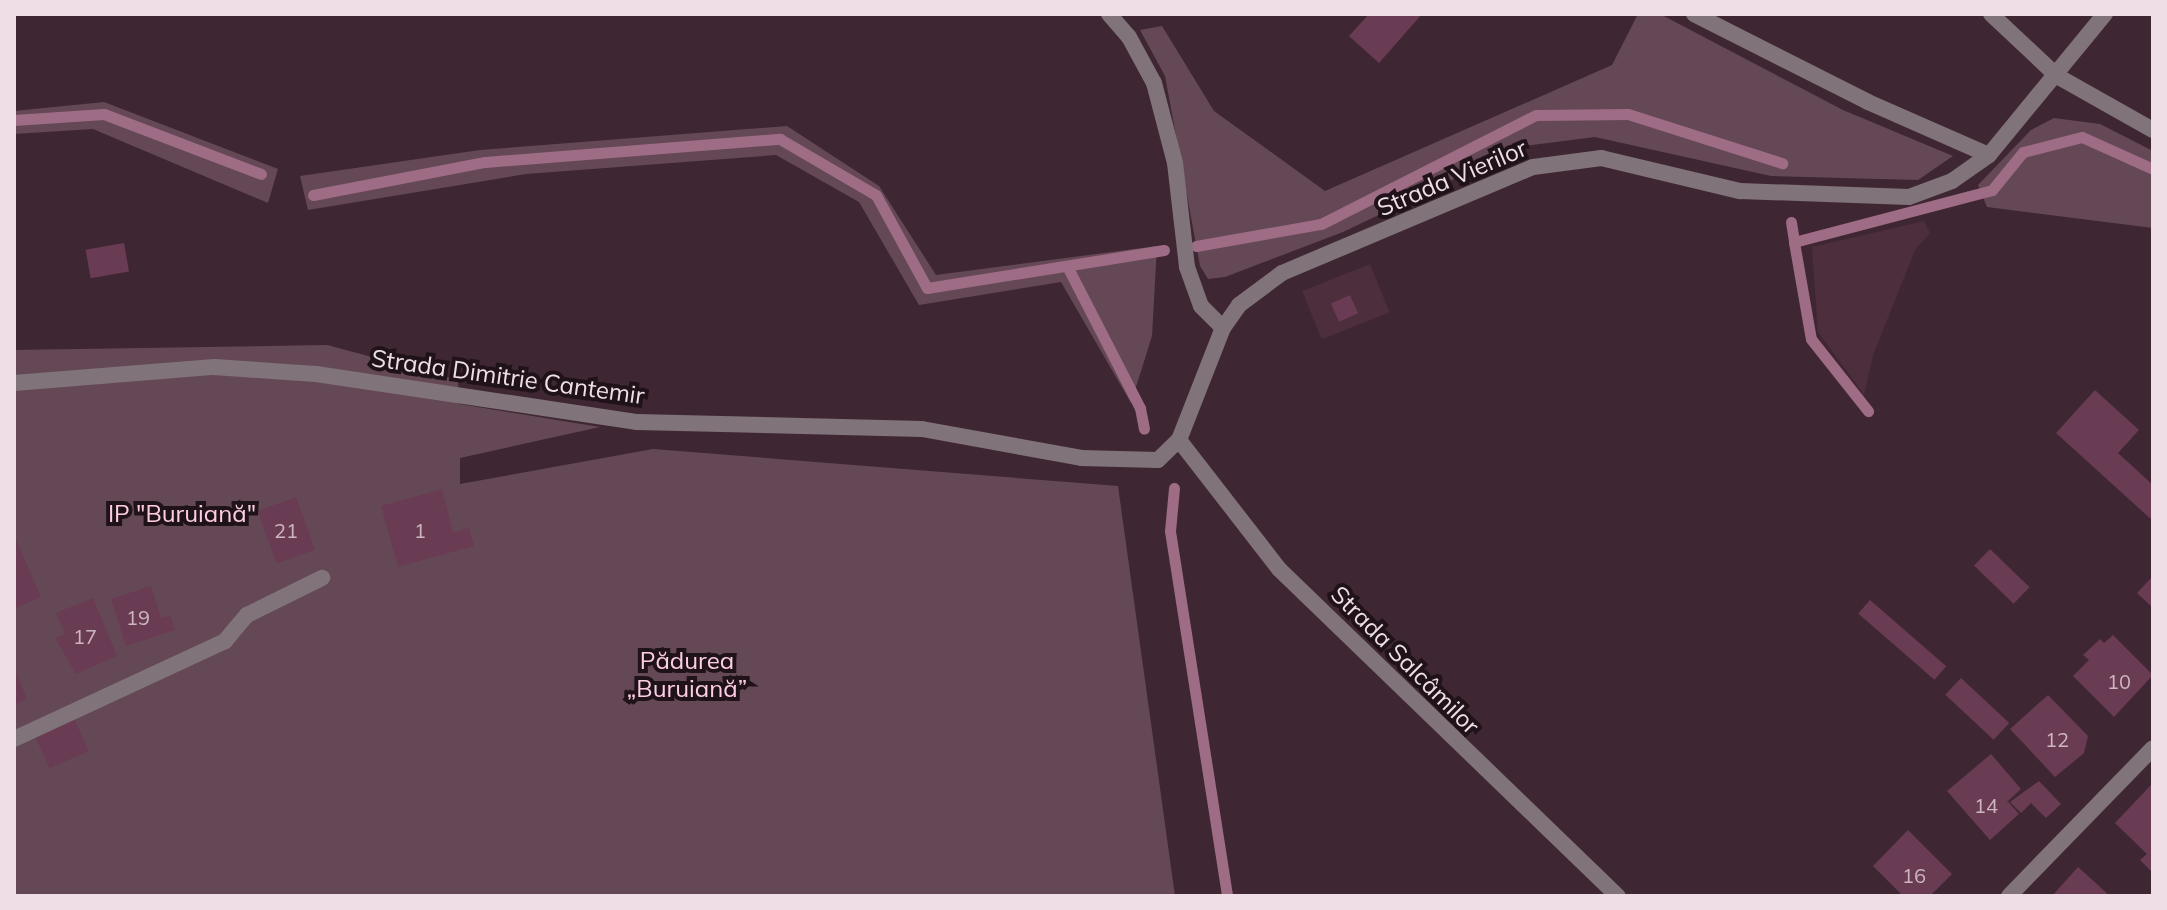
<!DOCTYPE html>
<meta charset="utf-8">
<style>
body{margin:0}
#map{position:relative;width:2167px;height:910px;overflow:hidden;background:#3f2633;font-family:Mulish,sans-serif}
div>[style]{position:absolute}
.built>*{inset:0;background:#4d2e3d;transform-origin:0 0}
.green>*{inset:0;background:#654856}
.stream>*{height:11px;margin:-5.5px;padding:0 5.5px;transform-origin:5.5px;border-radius:5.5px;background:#9e6c85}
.building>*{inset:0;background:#693c53;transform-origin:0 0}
.service>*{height:16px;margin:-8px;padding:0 8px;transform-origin:8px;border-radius:8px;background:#81737a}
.minor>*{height:16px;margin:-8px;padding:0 8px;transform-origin:8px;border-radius:8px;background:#81737a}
span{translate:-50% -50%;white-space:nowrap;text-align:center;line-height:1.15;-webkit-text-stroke:8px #1f1319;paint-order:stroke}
.number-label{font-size:20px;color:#ceb6c1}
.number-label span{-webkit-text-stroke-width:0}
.street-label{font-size:24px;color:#efdee6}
.park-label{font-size:24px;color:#fccde3}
.frame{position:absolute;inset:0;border:16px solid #efdee6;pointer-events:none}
</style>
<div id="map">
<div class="built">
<i style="clip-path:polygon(1924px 221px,1930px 233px,1915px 250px,1873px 355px,1864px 395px,1818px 332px,1812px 247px)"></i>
<i style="left:1370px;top:264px;width:52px;height:73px;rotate:68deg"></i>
</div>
<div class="green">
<i style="clip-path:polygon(1638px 14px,1660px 14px,1843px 110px,1953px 156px,1918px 180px,1771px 176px,1595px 137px,1523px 146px,1343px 232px,1225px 277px,1208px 279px,1200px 266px,1165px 76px,1140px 30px,1162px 26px,1214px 111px,1325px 191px,1612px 65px)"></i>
<i style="clip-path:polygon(104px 102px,278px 169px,268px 203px,93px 129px,14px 134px,14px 111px)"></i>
<i style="clip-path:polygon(2054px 118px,2100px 124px,2153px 151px,2153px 228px,1987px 207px,1978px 185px,2031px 130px)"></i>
<i style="clip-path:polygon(787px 126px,879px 186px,936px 275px,1157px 246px,1152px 336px,1131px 403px,1061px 282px,919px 305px,859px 202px,776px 155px,526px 174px,308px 210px,300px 176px,480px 150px)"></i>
<i style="clip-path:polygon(327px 345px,458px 380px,459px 404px,600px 427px,460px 458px,460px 484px,653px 449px,1118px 486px,1175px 896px,14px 896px,14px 350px)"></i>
</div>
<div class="stream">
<i style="left:14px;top:120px;width:90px;rotate:-3.8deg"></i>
<i style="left:104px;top:114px;width:168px;rotate:20.9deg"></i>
<i style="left:313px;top:195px;width:175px;rotate:-10.9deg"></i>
<i style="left:485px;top:162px;width:296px;rotate:-4.5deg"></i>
<i style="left:780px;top:139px;width:111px;rotate:30.3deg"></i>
<i style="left:876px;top:195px;width:106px;rotate:61.3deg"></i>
<i style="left:927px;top:288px;width:240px;rotate:-9.1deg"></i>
<i style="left:1791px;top:222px;width:20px;rotate:81deg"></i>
<i style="left:1794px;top:242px;width:205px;rotate:-14.7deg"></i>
<i style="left:1992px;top:190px;width:49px;rotate:-50.8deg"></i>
<i style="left:2023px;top:152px;width:61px;rotate:-14.3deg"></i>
<i style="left:2082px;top:137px;width:78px;rotate:24.3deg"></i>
<i style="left:1794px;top:242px;width:98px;rotate:80.1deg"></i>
<i style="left:1811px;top:339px;width:92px;rotate:51.6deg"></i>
<i style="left:1196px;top:246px;width:127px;rotate:-10deg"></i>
<i style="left:1321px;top:224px;width:241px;rotate:-26.9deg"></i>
<i style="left:1536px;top:115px;width:92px;rotate:-0.6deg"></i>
<i style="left:1628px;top:114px;width:162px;rotate:17.7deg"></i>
<i style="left:1067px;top:266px;width:160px;rotate:62.8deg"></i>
<i style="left:1140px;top:408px;width:21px;rotate:79deg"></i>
<i style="left:1174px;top:488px;width:43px;rotate:95.3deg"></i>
<i style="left:1170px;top:531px;width:369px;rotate:81.1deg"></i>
</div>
<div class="building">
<i style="clip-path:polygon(1369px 14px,1422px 14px,1379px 63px,1349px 36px)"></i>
<i style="left:124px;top:243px;width:29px;height:39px;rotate:80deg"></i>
<i style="left:1350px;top:295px;width:20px;height:21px;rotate:66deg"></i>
<i style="clip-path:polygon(2095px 390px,2139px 430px,2118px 453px,2153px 485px,2153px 521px,2056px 433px)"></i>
<i style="clip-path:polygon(442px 489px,453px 532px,469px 528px,474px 546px,398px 567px,381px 506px)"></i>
<i style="left:296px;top:497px;width:56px;height:41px;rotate:70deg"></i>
<i style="clip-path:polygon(14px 535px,41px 597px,14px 609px)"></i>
<i style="left:1990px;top:549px;width:55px;height:23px;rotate:44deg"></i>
<i style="clip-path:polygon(2153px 576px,2153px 608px,2137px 593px)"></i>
<i style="clip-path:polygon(151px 586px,161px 618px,170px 615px,175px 630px,126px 646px,111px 599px)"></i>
<i style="clip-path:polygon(93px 598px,117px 656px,76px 674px,55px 638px,65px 634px,56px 613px)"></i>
<i style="left:1870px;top:600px;width:101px;height:18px;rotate:41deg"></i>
<i style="clip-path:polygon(2113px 635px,2153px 675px,2114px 717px,2073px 676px,2089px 660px,2083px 655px,2100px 639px,2104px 643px)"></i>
<i style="clip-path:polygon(14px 668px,27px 699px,14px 705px)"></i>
<i style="left:1961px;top:678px;width:66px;height:23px;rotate:43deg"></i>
<i style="clip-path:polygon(2048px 695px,2088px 736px,2084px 753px,2055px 777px,2010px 729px)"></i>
<i style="left:74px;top:718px;width:36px;height:43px;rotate:66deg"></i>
<i style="clip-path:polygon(1991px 754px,2021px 789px,2008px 801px,2004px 797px,2019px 814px,1990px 840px,1947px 791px)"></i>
<i style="clip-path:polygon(2039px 781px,2061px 804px,2046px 818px,2031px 803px,2021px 813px,2010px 802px)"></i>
<i style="clip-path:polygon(2151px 785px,2153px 787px,2153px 873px,2140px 860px,2147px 854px,2115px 823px)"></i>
<i style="clip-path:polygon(1908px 830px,1952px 874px,1930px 896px,1903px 896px,1873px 866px)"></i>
<i style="clip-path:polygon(2078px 867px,2110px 896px,2052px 896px)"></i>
</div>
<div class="service">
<i style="left:1109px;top:14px;width:30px;rotate:49deg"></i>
<i style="left:1129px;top:37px;width:52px;rotate:61.5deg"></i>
<i style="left:1154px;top:83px;width:83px;rotate:75.3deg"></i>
<i style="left:1175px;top:163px;width:105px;rotate:83.4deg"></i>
<i style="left:1187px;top:267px;width:41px;rotate:70.3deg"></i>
<i style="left:1201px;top:306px;width:31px;rotate:45deg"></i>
<i style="left:1179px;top:440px;width:163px;rotate:52.2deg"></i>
<i style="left:1279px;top:569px;width:471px;rotate:44deg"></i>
</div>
<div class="minor">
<i style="left:1694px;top:14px;width:195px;rotate:26.8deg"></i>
<i style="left:1868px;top:102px;width:132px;rotate:23.7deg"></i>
<i style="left:1991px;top:14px;width:91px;rotate:43.2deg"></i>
<i style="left:2057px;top:76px;width:110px;rotate:29.4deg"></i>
<i style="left:14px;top:383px;width:201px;rotate:-4.6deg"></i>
<i style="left:214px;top:367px;width:102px;rotate:3.9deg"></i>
<i style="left:316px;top:374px;width:325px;rotate:8.5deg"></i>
<i style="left:637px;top:422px;width:285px;rotate:1.4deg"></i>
<i style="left:922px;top:429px;width:162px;rotate:10.3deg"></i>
<i style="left:1081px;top:458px;width:77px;rotate:1.5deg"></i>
<i style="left:1158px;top:460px;width:29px;rotate:-44deg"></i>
<i style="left:1179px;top:440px;width:120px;rotate:-68.6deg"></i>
<i style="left:1223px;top:328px;width:28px;rotate:-55deg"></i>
<i style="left:1239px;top:305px;width:54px;rotate:-36.7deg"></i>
<i style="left:1282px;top:273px;width:272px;rotate:-22.9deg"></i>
<i style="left:1533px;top:167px;width:69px;rotate:-7.5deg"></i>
<i style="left:1601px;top:158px;width:143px;rotate:13.4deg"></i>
<i style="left:1740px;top:191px;width:169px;rotate:2deg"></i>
<i style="left:1909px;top:197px;width:46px;rotate:-20.4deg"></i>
<i style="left:1952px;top:181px;width:45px;rotate:-35.1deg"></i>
<i style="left:1989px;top:155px;width:183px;rotate:-50.6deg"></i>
<i style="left:14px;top:739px;width:233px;rotate:-24.9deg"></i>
<i style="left:225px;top:641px;width:34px;rotate:-50deg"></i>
<i style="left:247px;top:615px;width:84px;rotate:-26.3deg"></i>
<i style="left:2009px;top:896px;width:206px;rotate:-45.8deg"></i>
</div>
<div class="number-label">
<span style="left:286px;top:530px">21</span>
<span style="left:420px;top:530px">1</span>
<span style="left:138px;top:617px">19</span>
<span style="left:85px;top:636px">17</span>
<span style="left:2119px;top:681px">10</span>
<span style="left:2057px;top:739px">12</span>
<span style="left:1986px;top:805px">14</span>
<span style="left:1914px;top:875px">16</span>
</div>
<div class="street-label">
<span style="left:1452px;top:178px;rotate:-23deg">Strada Vierilor</span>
<span style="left:508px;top:377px;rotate:8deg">Strada Dimitrie Cantemir</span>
<span style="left:1405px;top:660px;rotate:45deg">Strada Salcâmilor</span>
</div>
<div class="park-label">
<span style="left:182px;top:514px">IP "Buruiană"</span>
<span style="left:687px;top:675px">Pădurea<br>„Buruiană”</span>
</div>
<div class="frame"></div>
</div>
